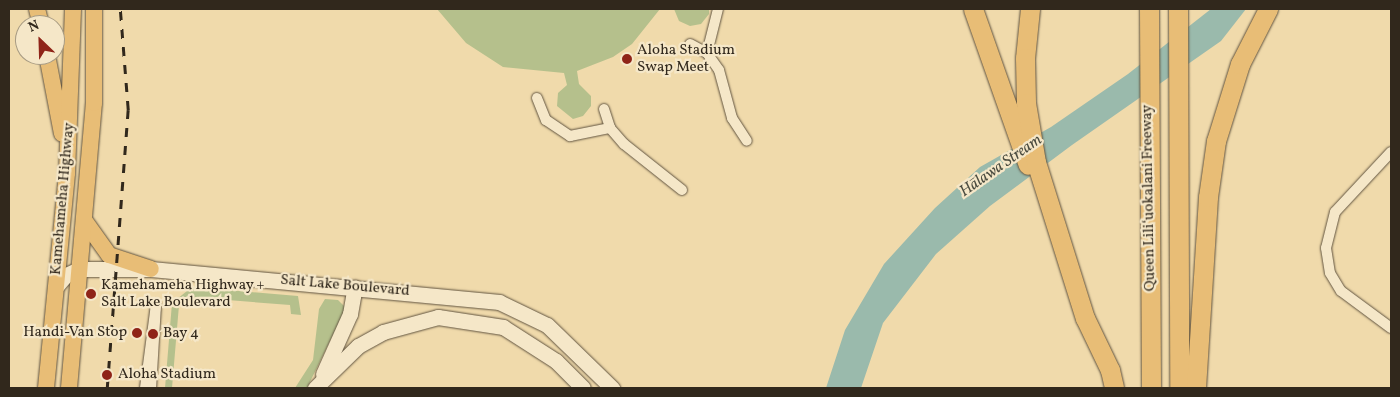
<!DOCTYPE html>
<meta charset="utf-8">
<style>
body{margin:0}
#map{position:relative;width:1400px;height:397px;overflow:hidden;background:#f0daab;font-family:Vollkorn,serif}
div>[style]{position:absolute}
.green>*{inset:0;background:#b5c08c}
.water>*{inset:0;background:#9abaac}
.roads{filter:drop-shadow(0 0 1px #615440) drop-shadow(0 0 1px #615440)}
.street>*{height:10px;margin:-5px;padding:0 5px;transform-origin:5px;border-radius:5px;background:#f5e7c8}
.secondary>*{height:15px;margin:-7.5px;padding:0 7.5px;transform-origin:7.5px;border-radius:7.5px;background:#f5e7c8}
.primary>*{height:16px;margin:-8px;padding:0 8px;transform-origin:8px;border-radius:8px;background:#e8bd76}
.highway>*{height:19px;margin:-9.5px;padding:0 9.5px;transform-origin:9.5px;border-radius:9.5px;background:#e8bd76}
.rail>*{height:2.5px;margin-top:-1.25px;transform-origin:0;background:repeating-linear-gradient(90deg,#31281c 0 9px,transparent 0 18px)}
.dots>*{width:14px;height:14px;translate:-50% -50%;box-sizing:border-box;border:2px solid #f5e7c8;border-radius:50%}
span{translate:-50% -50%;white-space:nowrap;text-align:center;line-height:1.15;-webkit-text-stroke:4.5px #f5e7c8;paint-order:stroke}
.poi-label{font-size:15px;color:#31281c}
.left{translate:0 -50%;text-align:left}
.right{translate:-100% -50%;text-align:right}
.street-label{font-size:15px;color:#31281c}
.water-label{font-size:16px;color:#4b4c40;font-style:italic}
.frame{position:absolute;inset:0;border:10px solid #31281c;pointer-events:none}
.north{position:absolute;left:15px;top:15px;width:50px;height:50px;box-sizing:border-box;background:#f5e7c8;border:1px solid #a79b83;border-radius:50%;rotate:336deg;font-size:14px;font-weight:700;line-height:20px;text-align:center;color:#31281c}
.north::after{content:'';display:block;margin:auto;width:18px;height:22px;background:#8f2418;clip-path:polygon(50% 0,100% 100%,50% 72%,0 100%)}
</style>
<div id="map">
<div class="green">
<i style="clip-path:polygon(437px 9px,660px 9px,632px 44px,613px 57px,577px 71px,579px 84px,591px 96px,591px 106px,583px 116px,573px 119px,557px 106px,558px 93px,567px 85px,564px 73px,503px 67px,466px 43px)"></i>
<i style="clip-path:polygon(674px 9px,709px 9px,709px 14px,701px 24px,690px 26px,679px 21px)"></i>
<i style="clip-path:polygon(192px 287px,298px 296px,301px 315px,291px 314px,290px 305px,189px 297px,188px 306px,179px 305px,172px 388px,165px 388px,172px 303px)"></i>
<i style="clip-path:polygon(325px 299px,338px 300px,346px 308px,307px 388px,295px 388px,313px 360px,319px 309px)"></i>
</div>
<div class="water">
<i style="clip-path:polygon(1211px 9px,1246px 9px,1221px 41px,1072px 145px,990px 206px,936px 254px,883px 323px,861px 388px,826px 388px,845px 330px,884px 264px,935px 208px,980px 167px,1051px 127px,1128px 74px)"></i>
</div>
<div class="roads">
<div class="street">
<i style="left:690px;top:44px;width:19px;rotate:28deg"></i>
<i style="left:707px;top:53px;width:21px;rotate:55deg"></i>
<i style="left:719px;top:70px;width:50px;rotate:74.8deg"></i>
<i style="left:732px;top:118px;width:27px;rotate:57deg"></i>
<i style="left:707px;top:53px;width:45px;rotate:-76deg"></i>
<i style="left:537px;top:98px;width:24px;rotate:68deg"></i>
<i style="left:546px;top:120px;width:29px;rotate:34deg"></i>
<i style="left:570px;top:136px;width:41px;rotate:-11.3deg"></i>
<i style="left:604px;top:109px;width:20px;rotate:72deg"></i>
<i style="left:610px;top:128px;width:21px;rotate:49deg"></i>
<i style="left:624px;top:144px;width:74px;rotate:38.4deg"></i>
<i style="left:1391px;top:152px;width:82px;rotate:133deg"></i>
<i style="left:1335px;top:212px;width:37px;rotate:104deg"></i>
<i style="left:1326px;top:248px;width:25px;rotate:81deg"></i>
<i style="left:1330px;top:273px;width:21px;rotate:59deg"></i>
<i style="left:1341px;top:291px;width:62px;rotate:36.5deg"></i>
<i style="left:145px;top:388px;width:84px;rotate:-82.5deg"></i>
<i style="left:156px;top:305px;width:83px;rotate:93.4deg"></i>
</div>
<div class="secondary">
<i style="left:55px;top:288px;width:17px;rotate:-50deg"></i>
<i style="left:66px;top:275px;width:14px;rotate:-25deg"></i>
<i style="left:79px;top:269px;width:72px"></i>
<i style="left:151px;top:269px;width:350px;rotate:5.4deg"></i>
<i style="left:499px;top:302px;width:53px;rotate:25.6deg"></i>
<i style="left:547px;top:325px;width:91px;rotate:44.1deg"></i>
<i style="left:323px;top:374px;width:66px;rotate:-65.8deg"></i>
<i style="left:350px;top:314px;width:27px;rotate:-80deg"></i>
<i style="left:315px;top:388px;width:60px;rotate:-44.3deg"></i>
<i style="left:358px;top:346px;width:29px;rotate:-29deg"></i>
<i style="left:383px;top:332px;width:57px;rotate:-15.3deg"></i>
<i style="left:438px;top:317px;width:66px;rotate:8.7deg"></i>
<i style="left:503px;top:327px;width:63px;rotate:32.7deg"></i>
<i style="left:556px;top:361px;width:38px;rotate:45deg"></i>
</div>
<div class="primary">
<i style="left:37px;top:9px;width:16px;rotate:76deg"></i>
<i style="left:47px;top:55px;width:80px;rotate:79.2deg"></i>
<i style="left:84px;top:220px;width:43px;rotate:54.5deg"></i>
<i style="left:109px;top:255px;width:44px;rotate:18.4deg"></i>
<i style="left:46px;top:388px;width:216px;rotate:-84.4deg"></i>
<i style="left:67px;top:173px;width:164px;rotate:-87.9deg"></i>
<i style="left:69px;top:388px;width:286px;rotate:-85deg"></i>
<i style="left:94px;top:103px;width:94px;rotate:-90deg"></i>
</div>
<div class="highway">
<i style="left:973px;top:9px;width:165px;rotate:70.6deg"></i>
<i style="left:1030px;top:9px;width:49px;rotate:95.8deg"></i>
<i style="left:1025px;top:58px;width:45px;rotate:88.7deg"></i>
<i style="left:1026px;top:103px;width:60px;rotate:80.4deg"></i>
<i style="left:1036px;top:162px;width:164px;rotate:72.6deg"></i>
<i style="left:1085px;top:318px;width:58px;rotate:64.3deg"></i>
<i style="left:1110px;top:370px;width:18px;rotate:77deg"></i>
<i style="left:1149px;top:9px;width:379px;rotate:89.7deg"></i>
<i style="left:1178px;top:9px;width:379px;rotate:89.8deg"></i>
<i style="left:1196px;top:388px;width:191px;rotate:-86.4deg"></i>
<i style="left:1208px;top:197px;width:57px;rotate:-81.9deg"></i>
<i style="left:1216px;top:141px;width:81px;rotate:-72.7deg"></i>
<i style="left:1240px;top:64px;width:62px;rotate:-63deg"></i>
</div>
</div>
<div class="rail">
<i style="left:107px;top:388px;width:279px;rotate:-85.7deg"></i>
<i style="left:128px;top:110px;width:101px;rotate:-94.5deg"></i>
</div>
<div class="dots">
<i style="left:627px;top:59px;background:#8f2418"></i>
<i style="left:91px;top:294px;background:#8f2418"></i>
<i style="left:137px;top:333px;background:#8f2418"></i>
<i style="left:153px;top:334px;background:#8f2418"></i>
<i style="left:107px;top:375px;background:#8f2418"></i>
</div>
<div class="poi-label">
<span class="left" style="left:637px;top:59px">Aloha Stadium<br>Swap Meet</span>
<span class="left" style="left:101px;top:294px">Kamehameha Highway +<br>Salt Lake Boulevard</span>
<span class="right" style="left:127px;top:333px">Handi-Van Stop</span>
<span class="left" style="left:163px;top:334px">Bay 4</span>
<span class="left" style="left:118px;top:375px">Aloha Stadium</span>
</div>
<div class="street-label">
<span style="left:1149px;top:198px;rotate:-91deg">Queen Liliʻuokalani Freeway</span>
<span style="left:63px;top:199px;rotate:-85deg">Kamehameha Highway</span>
<span style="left:345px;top:286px;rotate:5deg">Salt Lake Boulevard</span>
</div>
<div class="water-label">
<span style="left:1001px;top:166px;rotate:-35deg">Hālawa Stream</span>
</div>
<div class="frame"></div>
<div class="north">N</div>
</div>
